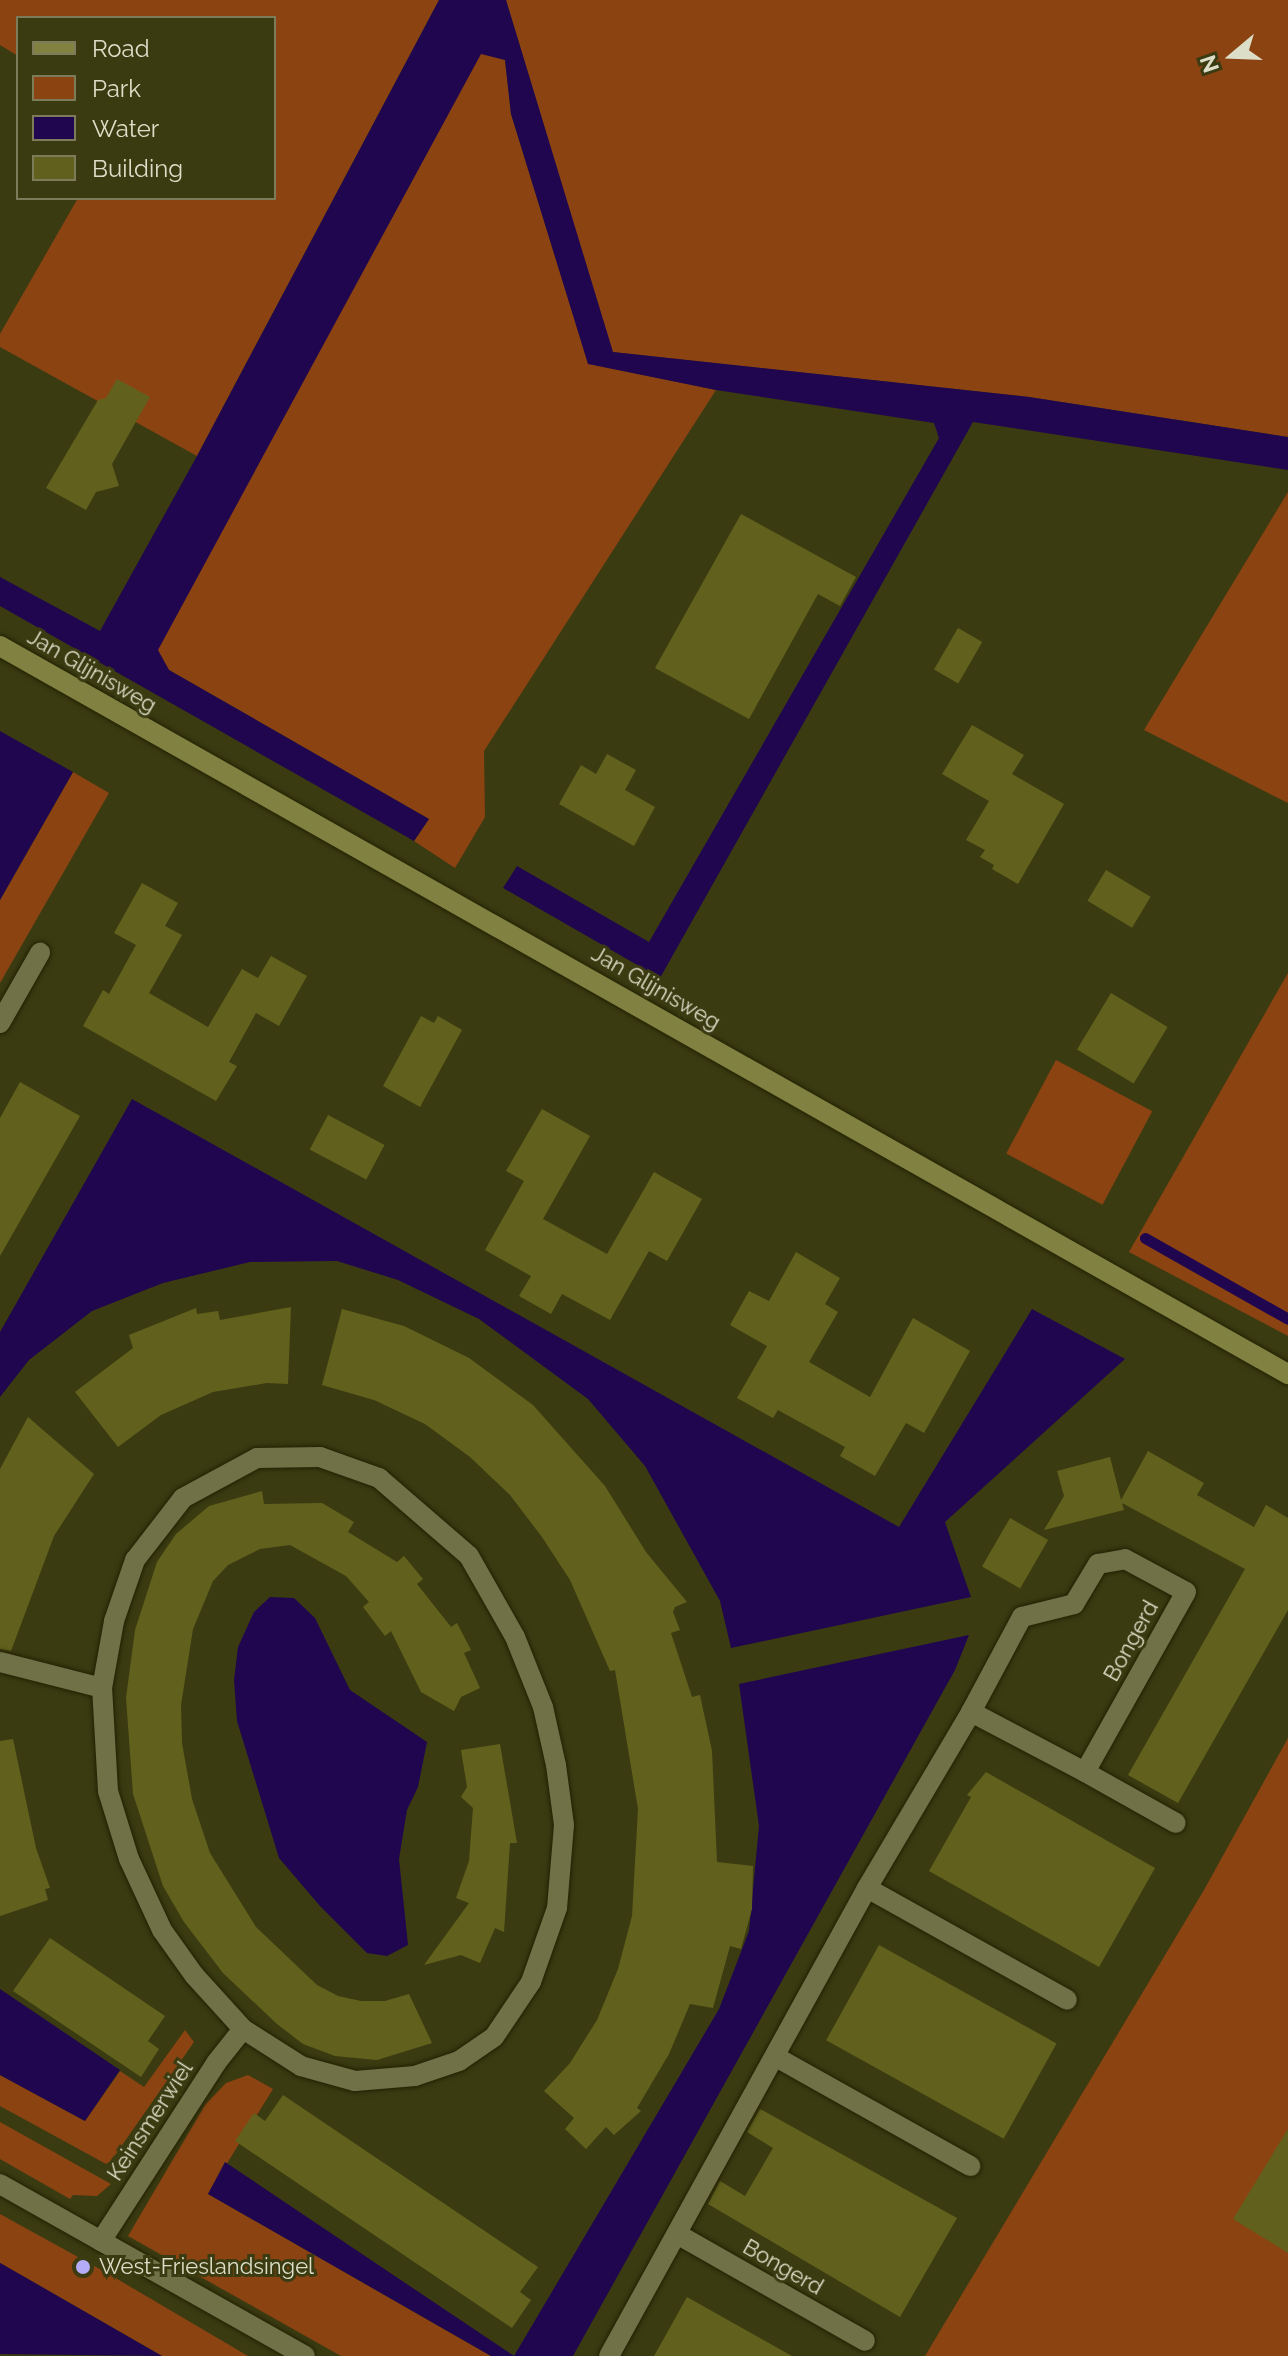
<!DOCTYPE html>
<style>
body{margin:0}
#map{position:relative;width:1288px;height:2356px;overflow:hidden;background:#3b3b12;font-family:Raleway,sans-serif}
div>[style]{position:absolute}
.green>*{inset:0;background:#8c4312;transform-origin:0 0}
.water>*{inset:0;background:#1f064e}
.stream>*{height:11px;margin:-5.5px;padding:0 5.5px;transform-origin:5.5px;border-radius:5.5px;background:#1f064e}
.building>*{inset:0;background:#61611d;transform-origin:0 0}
.roads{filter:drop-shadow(0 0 2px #222203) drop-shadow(0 0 2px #222203)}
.street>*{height:20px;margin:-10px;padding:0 10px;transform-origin:10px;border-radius:10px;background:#707147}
.secondary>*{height:20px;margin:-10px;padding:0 10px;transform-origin:10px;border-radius:10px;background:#818242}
.dots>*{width:22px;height:22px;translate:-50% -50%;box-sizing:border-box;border:4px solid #3b3b12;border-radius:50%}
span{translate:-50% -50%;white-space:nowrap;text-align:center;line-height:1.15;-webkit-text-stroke:6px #3b3b12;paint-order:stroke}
.street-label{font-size:22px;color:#dddec7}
.poi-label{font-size:22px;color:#dddec7}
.left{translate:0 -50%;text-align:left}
.legend{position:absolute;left:16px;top:16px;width:260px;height:184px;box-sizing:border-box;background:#3b3b12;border:2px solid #7c7c5a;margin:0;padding:10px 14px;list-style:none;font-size:24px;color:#dddec7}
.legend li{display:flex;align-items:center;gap:16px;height:40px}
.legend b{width:40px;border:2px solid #7c7c5a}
.north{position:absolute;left:1192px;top:16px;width:80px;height:80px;-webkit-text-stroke:6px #3b3b12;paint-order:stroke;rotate:251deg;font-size:22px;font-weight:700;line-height:32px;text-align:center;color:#dddec7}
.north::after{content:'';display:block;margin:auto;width:28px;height:36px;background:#dddec7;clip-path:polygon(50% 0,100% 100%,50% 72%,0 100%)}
</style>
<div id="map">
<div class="green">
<i style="clip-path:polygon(0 0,439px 0,197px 456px,0 347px,0 334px,78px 198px,274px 198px,274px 18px,18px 18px,18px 56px,0 45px)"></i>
<i style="clip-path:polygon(506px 0,1288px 0,1288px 437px,1029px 397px,612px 352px)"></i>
<i style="clip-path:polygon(481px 53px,505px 60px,511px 114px,588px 363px,716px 390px,484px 751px,485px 817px,455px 868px,414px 841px,429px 819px,169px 670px,157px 650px)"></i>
<i style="clip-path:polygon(1288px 492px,1288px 803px,1144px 730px)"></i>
<i style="clip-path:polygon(73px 772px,109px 793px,0 983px,0 900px)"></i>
<i style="clip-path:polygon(1288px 973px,1288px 1336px,1129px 1252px)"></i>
<i style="left:1056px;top:1060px;width:109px;height:106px;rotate:28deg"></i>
<i style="clip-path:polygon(1288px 1738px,1288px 2356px,925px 2356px,1204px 1890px)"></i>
<i style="clip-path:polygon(185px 2030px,194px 2042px,111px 2161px,106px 2164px,0 2106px,0 2075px,85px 2121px,120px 2071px,144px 2087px)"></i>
<i style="clip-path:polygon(248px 2075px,273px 2089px,208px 2194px,491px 2356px,341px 2356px,128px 2236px,205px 2105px,226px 2083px)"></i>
<i style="clip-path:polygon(0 2122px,111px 2184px,97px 2196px,73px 2195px,70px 2199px,0 2159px)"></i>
<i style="clip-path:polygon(0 2214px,107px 2273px,248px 2356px,162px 2356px,0 2263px)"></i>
</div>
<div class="water">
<i style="clip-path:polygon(439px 0,506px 0,613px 352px,1029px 397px,1288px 437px,1288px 470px,973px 422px,660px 978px,503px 888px,517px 866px,649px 942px,939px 438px,934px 423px,716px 390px,588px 364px,511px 114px,505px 60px,481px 54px,158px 650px,169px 670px,429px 819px,414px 841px,0 606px,0 577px,100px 631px,197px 456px)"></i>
<i style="clip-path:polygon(0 731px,73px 772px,0 900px)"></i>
<i style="clip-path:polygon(132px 1099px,899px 1527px,1032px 1309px,1125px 1359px,945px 1522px,971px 1597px,731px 1648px,720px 1601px,645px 1466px,588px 1399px,479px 1319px,398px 1280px,337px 1261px,250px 1262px,163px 1283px,92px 1311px,29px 1360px,0 1397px,0 1332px)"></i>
<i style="clip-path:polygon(270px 1597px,294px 1598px,315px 1618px,350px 1690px,427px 1742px,418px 1787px,407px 1810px,399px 1859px,408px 1945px,387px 1956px,367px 1953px,320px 1906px,279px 1858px,237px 1721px,234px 1680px,238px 1647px,254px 1612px)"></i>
<i style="clip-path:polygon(969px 1635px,955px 1670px,573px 2356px,491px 2356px,208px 2194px,225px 2162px,514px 2356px,719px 2009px,749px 1931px,759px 1826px,739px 1684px)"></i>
<i style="clip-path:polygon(0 1989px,120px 2070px,85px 2121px,0 2075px)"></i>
<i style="clip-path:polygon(0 2263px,2px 2264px,162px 2356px,0 2354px)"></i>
</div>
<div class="stream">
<i style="left:1145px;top:1238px;width:164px;rotate:29.5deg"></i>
</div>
<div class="building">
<i style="clip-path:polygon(117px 379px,150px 397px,112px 464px,119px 486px,96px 492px,86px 510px,46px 488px,98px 400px,106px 398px)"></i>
<i style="clip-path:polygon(741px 514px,856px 577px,840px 606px,818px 594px,749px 719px,655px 668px)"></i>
<i style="left:958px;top:628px;width:28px;height:48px;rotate:30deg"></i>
<i style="clip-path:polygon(972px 725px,1024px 755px,1012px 774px,1064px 804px,1018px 884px,992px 869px,994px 865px,980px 857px,985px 850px,966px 840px,989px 801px,942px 774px)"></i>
<i style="clip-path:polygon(607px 754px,636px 770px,625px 790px,655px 807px,634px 846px,559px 804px,581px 765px,596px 774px)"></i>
<i style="left:1106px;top:870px;width:52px;height:36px;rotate:31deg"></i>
<i style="clip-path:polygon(142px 883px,178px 903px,165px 926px,182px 935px,149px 993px,208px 1027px,242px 969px,258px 978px,271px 956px,307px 976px,279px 1026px,256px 1013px,229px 1062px,237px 1066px,216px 1101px,83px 1026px,103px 990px,109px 994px,136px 945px,114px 933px)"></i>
<i style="left:1111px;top:993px;width:66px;height:66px;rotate:31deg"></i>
<i style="clip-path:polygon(421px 1016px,434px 1023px,438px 1016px,462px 1030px,420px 1107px,383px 1086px)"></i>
<i style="clip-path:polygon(20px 1082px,80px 1116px,0 1256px,0 1118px)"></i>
<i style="clip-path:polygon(542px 1109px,590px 1136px,543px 1219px,607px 1254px,654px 1172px,702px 1199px,667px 1261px,649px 1251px,610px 1320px,562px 1294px,551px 1314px,519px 1296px,531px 1276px,485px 1250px,524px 1181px,506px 1171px)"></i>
<i style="left:328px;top:1115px;width:64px;height:39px;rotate:28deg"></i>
<i style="clip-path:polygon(796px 1252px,840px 1278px,825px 1304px,838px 1312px,809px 1362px,870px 1397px,913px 1318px,970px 1351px,924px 1433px,906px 1423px,875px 1476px,840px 1456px,845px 1447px,778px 1410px,773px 1418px,737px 1398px,767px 1346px,730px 1325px,749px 1291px,769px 1301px)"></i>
<i style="clip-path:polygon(291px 1307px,288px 1384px,267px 1383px,213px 1392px,161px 1415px,118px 1447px,75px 1392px,133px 1348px,129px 1335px,196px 1308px,197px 1314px,218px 1311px,220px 1320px)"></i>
<i style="clip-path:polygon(342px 1309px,404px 1326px,469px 1358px,533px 1405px,605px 1486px,646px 1552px,687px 1602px,675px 1607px,673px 1612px,680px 1630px,671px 1633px,692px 1697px,700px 1695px,712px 1751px,717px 1862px,753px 1866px,752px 1909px,741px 1949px,730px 1946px,713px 2008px,690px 2004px,669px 2054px,637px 2108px,641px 2111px,614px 2135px,606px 2127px,586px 2149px,565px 2129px,574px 2118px,544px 2091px,570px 2063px,597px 2020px,618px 1969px,632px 1916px,638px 1809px,615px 1670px,610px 1671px,570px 1580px,542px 1537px,510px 1495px,470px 1457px,425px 1424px,374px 1400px,322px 1385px)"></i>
<i style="clip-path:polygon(28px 1417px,94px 1474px,54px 1536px,11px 1651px,0 1649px,0 1469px)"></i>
<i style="clip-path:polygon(1148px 1451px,1204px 1483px,1197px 1495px,1254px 1527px,1266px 1505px,1288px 1518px,1288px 1610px,1178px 1803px,1128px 1775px,1245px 1569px,1122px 1503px,1124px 1510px,1044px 1530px,1064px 1496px,1057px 1471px,1110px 1457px,1121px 1500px)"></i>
<i style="clip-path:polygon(262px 1491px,264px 1504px,322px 1503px,354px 1522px,348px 1532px,397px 1562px,404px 1556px,423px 1579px,417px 1584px,451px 1627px,457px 1623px,471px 1650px,464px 1653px,480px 1688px,461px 1697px,454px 1711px,421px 1692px,391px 1631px,385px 1636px,363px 1607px,369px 1602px,346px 1576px,290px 1545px,260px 1549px,228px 1565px,213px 1581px,193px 1629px,181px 1705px,182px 1743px,192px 1799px,210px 1853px,256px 1927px,317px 1985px,338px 1996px,361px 2001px,385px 2001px,409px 1994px,432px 2043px,377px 2060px,335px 2056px,303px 2044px,277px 2024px,223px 1973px,184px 1922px,163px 1886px,133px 1794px,126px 1698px,135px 1630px,157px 1562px,176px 1534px,209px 1506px)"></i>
<i style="left:1010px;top:1518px;width:44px;height:56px;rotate:30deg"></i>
<i style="clip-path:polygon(13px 1739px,36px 1848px,50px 1888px,45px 1889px,48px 1900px,0 1916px,0 1741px)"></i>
<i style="clip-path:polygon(500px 1744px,517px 1843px,510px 1843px,504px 1932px,495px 1928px,480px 1963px,461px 1955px,424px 1965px,469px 1903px,456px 1898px,469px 1861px,473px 1808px,461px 1797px,467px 1787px,461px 1750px)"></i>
<i style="clip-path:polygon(986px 1772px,1155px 1868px,1099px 1967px,929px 1871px,971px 1797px,967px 1795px)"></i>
<i style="clip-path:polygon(50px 1938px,165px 2016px,148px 2041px,159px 2049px,141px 2077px,13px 1991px)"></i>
<i style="left:879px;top:1945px;width:203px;height:109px;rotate:29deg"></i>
<i style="clip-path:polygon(283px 2095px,538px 2267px,520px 2292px,531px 2300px,512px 2328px,235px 2141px,254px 2113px,265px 2121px)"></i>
<i style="clip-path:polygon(760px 2109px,957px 2218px,900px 2317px,708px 2204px,720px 2181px,745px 2196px,773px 2148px,747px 2132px)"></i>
<i style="clip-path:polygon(1288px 2129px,1288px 2253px,1233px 2219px)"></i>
<i style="clip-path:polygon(687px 2297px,742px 2328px,792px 2356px,654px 2356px)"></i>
</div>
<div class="roads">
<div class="street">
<i style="left:0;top:1023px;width:81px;rotate:-60.3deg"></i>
<i style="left:320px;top:1457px;width:63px;rotate:19.6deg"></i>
<i style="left:379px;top:1478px;width:119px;rotate:40.9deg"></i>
<i style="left:469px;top:1556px;width:93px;rotate:60.4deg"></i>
<i style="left:515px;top:1637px;width:75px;rotate:68.2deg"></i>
<i style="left:543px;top:1707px;width:59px;rotate:77.4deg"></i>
<i style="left:556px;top:1765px;width:61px;rotate:82.4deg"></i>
<i style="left:564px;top:1825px;width:83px;rotate:94.8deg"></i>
<i style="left:557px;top:1908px;width:78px;rotate:109.4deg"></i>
<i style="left:531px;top:1982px;width:66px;rotate:123.9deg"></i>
<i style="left:494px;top:2037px;width:42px;rotate:145.6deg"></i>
<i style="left:459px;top:2061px;width:46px;rotate:161.2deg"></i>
<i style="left:415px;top:2076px;width:60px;rotate:175.2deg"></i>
<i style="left:355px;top:2081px;width:56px;rotate:-164.5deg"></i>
<i style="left:301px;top:2066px;width:69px;rotate:-147.5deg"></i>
<i style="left:243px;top:2029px;width:73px;rotate:-132.2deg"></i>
<i style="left:194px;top:1975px;width:55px;rotate:-125.4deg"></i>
<i style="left:162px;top:1930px;width:78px;rotate:-114.9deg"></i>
<i style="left:129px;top:1859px;width:71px;rotate:-107.2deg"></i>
<i style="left:108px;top:1791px;width:103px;rotate:-93.3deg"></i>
<i style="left:102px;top:1688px;width:68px;rotate:-79.8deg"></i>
<i style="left:114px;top:1621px;width:65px;rotate:-71deg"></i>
<i style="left:135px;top:1560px;width:78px;rotate:-52.3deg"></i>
<i style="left:183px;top:1498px;width:84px;rotate:-28.4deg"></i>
<i style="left:257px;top:1458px;width:63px;rotate:-0.9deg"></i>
<i style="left:0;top:1662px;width:105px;rotate:14.3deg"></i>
<i style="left:1085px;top:1772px;width:104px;rotate:29.3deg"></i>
<i style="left:867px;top:1888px;width:229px;rotate:29.2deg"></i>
<i style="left:776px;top:2057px;width:223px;rotate:29.3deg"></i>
<i style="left:0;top:2184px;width:350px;rotate:29.4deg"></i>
<i style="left:677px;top:2234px;width:216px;rotate:29.6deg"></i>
<i style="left:101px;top:2241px;width:212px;rotate:-57.1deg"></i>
<i style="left:216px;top:2063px;width:43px;rotate:-51.5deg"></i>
<i style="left:609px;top:2356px;width:534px;rotate:-61.13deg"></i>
<i style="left:867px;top:1888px;width:204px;rotate:-59.4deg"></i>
<i style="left:971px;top:1712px;width:108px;rotate:-61.8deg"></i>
<i style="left:1022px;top:1617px;width:54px;rotate:-14deg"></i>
<i style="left:1074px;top:1604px;width:47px;rotate:-59deg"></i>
<i style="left:1098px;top:1564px;width:27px;rotate:-10deg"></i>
<i style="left:1125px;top:1559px;width:69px;rotate:28.4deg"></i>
<i style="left:1186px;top:1592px;width:206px;rotate:119.3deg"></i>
<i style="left:1085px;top:1772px;width:129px;rotate:-152.2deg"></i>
</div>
<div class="secondary">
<i style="left:0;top:646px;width:1480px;rotate:29.48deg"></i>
</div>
</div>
<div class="dots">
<i style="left:83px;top:2267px;background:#b5acf8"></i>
</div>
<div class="street-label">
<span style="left:92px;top:671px;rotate:30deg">Jan Glijnisweg</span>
<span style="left:656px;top:988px;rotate:30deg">Jan Glijnisweg</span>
<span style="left:1131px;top:1641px;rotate:-61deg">Bongerd</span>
<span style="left:150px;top:2121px;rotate:-57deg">Keinsmerwiel</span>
<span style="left:783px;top:2267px;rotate:30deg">Bongerd</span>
</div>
<div class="poi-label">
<span class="left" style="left:99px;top:2267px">West-Frieslandsingel</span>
</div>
<ul class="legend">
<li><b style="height:10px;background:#818242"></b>Road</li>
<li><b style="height:22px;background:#8c4312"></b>Park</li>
<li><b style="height:22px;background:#1f064e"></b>Water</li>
<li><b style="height:22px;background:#61611d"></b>Building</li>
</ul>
<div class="north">N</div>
</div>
